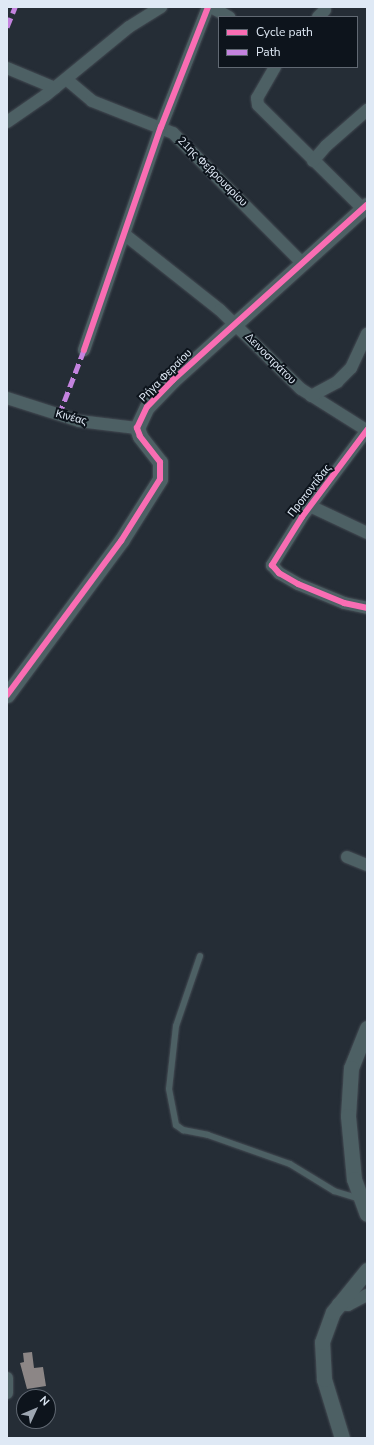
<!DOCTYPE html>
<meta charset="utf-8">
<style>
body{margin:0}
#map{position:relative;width:374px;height:1445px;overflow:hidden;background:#252d36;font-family:"Nunito Sans",sans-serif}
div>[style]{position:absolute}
.building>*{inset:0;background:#8c8686}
.roads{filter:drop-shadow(0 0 1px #444b53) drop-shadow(0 0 1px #444b53)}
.service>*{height:6px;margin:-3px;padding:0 3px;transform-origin:3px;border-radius:3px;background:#4d6064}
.minor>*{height:12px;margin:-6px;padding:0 6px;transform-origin:6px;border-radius:6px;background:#4d6064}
.tertiary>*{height:15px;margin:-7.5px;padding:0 7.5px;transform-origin:7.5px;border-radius:7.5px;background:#4d6064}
.quiet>*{height:5px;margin-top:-2.5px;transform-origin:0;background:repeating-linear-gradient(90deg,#c483df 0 10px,transparent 0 15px)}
.cycleway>*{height:6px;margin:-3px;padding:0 3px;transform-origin:3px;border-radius:3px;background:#f96db3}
span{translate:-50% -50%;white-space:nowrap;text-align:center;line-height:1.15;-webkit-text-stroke:4px #0d141c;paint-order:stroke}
.street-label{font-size:11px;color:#dfe9f5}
.frame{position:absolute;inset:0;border:8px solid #dfe9f5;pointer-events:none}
.legend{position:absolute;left:218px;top:16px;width:140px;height:52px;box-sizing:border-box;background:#0d141c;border:1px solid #616973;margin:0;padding:5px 7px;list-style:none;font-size:12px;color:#dfe9f5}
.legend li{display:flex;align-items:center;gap:8px;height:20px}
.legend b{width:20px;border:1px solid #616973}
.north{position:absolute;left:16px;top:1389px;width:40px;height:40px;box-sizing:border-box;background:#0d141c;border:1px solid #616973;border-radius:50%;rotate:46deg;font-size:11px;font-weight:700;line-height:16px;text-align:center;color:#dfe9f5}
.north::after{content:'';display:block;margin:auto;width:14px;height:18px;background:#9ea7b2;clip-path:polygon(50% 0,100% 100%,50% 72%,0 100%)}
</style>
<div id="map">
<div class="building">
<i style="clip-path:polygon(32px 1352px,34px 1368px,43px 1367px,46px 1386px,27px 1389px,20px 1363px,24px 1362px,23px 1353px)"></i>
</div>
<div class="roads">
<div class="service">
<i style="left:200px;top:956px;width:74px;rotate:108.9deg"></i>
<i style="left:176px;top:1026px;width:63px;rotate:96.3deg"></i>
<i style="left:169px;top:1089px;width:37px;rotate:79deg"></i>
<i style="left:176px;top:1125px;width:9px;rotate:36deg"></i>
<i style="left:183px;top:1130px;width:25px;rotate:11deg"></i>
<i style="left:208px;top:1135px;width:87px;rotate:19.5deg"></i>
<i style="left:290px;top:1164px;width:52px;rotate:31.5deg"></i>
<i style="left:334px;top:1191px;width:27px;rotate:17deg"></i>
</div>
<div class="minor">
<i style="left:211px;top:7px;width:21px;rotate:29deg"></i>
<i style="left:318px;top:17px;width:10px;rotate:-45deg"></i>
<i style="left:275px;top:67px;width:36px;rotate:120deg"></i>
<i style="left:257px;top:98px;width:7px;rotate:82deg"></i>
<i style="left:258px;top:105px;width:148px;rotate:44.7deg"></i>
<i style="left:7px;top:68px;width:52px;rotate:22.6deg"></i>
<i style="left:66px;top:79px;width:34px;rotate:40deg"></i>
<i style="left:92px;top:101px;width:87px;rotate:21.6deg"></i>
<i style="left:173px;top:133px;width:183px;rotate:45.2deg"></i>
<i style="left:7px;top:122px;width:47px;rotate:-34.7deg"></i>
<i style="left:46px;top:95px;width:107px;rotate:-39.3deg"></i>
<i style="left:129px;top:27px;width:38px;rotate:-32deg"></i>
<i style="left:313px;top:161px;width:20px;rotate:-49deg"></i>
<i style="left:326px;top:146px;width:55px;rotate:-41.3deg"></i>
<i style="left:124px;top:234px;width:122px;rotate:38.4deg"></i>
<i style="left:220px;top:310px;width:113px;rotate:44.3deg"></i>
<i style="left:301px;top:389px;width:77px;rotate:32.2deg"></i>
<i style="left:84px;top:350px;width:236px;rotate:-71deg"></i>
<i style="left:161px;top:127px;width:129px;rotate:-68.6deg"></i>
<i style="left:311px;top:396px;width:30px;rotate:-28deg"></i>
<i style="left:337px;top:382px;width:20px;rotate:-45deg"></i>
<i style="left:351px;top:368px;width:38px;rotate:-65deg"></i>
<i style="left:7px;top:398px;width:76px;rotate:17.7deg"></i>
<i style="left:79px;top:421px;width:58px;rotate:6.9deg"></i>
<i style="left:367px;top:430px;width:109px;rotate:126.8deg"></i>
<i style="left:302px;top:517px;width:57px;rotate:122deg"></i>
<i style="left:272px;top:565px;width:11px;rotate:49deg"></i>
<i style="left:279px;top:573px;width:22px;rotate:30deg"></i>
<i style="left:298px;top:584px;width:50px;rotate:22.4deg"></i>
<i style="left:344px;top:603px;width:24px;rotate:12deg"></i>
<i style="left:310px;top:506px;width:63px;rotate:25.3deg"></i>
<i style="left:347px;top:857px;width:22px;rotate:22deg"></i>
<i style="left:338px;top:1304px;width:10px;rotate:6deg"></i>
<i style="left:348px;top:1305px;width:21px;rotate:-28deg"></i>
<i style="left:7px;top:1378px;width:15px;rotate:90deg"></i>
</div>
<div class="tertiary">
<i style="left:7px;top:695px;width:192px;rotate:-53.5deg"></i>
<i style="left:121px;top:541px;width:73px;rotate:-57.8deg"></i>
<i style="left:160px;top:479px;width:17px;rotate:-90deg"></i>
<i style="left:160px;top:462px;width:33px;rotate:-128deg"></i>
<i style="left:140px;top:436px;width:9px;rotate:-111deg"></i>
<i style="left:137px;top:428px;width:23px;rotate:-65deg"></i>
<i style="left:147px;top:407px;width:37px;rotate:-46deg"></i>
<i style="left:173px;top:380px;width:261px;rotate:-42.1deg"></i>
<i style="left:367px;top:1028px;width:43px;rotate:111.8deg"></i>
<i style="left:351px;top:1068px;width:48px;rotate:93.6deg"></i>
<i style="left:348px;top:1116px;width:63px;rotate:84.6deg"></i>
<i style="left:354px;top:1179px;width:37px;rotate:70deg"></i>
<i style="left:342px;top:1438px;width:62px;rotate:-107deg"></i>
<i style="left:324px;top:1379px;width:37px;rotate:-93deg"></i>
<i style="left:322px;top:1342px;width:32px;rotate:-70deg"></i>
<i style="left:333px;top:1312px;width:54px;rotate:-51deg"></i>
</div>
</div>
<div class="quiet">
<i style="left:7px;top:27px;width:22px;rotate:-68deg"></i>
<i style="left:59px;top:415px;width:70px;rotate:-69deg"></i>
</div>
<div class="cycleway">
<i style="left:84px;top:350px;width:236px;rotate:-71deg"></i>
<i style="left:161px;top:127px;width:129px;rotate:-68.6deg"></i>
<i style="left:367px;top:430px;width:109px;rotate:126.8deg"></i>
<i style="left:302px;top:517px;width:57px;rotate:122deg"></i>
<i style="left:272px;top:565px;width:11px;rotate:49deg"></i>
<i style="left:279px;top:573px;width:22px;rotate:30deg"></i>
<i style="left:298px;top:584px;width:50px;rotate:22.4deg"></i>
<i style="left:344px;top:603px;width:24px;rotate:12deg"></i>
<i style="left:7px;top:695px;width:192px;rotate:-53.5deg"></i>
<i style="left:121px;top:541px;width:73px;rotate:-57.8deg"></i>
<i style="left:160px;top:479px;width:17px;rotate:-90deg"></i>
<i style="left:160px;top:462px;width:33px;rotate:-128deg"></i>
<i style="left:140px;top:436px;width:9px;rotate:-111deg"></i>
<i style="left:137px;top:428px;width:23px;rotate:-65deg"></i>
<i style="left:147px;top:407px;width:37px;rotate:-46deg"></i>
<i style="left:173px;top:380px;width:261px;rotate:-42.1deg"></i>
</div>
<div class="street-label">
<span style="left:212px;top:172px;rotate:45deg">21ης Φεβρουαρίου</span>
<span style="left:270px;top:359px;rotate:45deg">Δεινοστράτου</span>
<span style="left:166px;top:376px;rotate:-45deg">Ρήγα Φεραίου</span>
<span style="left:71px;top:418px;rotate:15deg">Κινέας</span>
<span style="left:310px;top:491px;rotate:-52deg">Προποντίδας</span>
</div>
<div class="frame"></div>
<ul class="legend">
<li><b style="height:5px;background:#f96db3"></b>Cycle path</li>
<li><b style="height:5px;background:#c483df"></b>Path</li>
</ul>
<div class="north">N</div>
</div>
